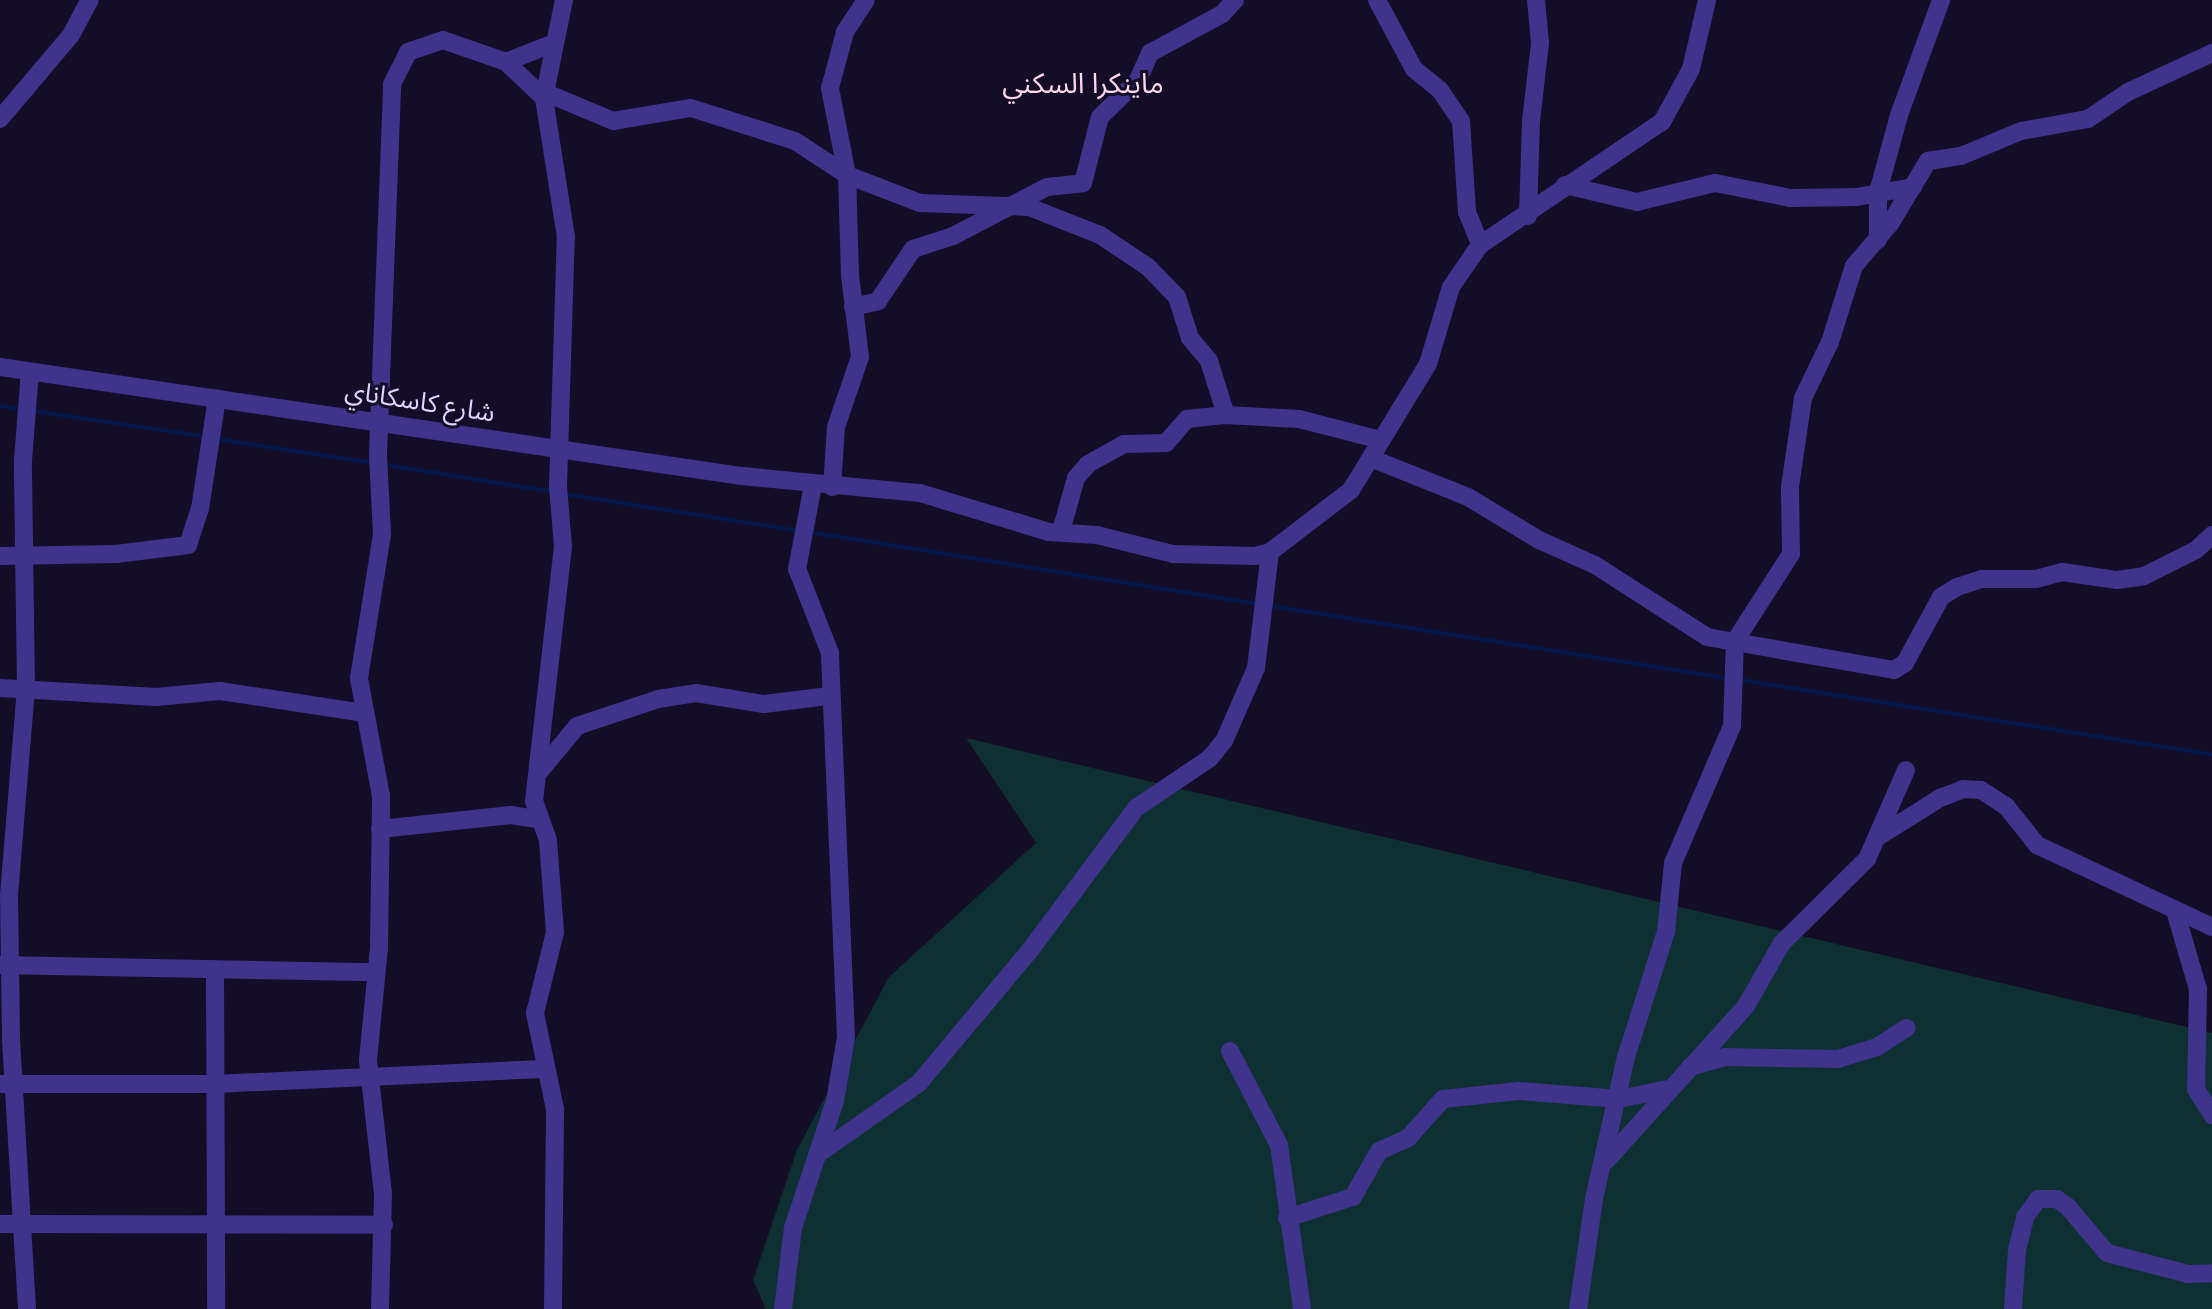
<!DOCTYPE html>
<meta charset="utf-8">
<style>
body{margin:0}
#map{position:relative;width:2212px;height:1309px;overflow:hidden;background:#140d28;font-family:"Space Grotesk","Noto Sans Arabic",sans-serif}
div>[style]{position:absolute}
.green>*{inset:0;background:#0f3032}
.stream>*{height:4px;margin:-2px;padding:0 2px;transform-origin:2px;border-radius:2px;background:#051749}
.minor>*{height:18px;margin:-9px;padding:0 9px;transform-origin:9px;border-radius:9px;background:#3f338c}
span{translate:-50% -50%;white-space:nowrap;text-align:center;line-height:1.15;-webkit-text-stroke:6px #140d28;paint-order:stroke}
.street-label{font-size:26px;color:#ddd4ff}
.neighbourhood-label{font-size:28px;color:#ffd6ec}
</style>
<div id="map">
<div class="green">
<i style="clip-path:polygon(966px 738px,2212px 1033px,2212px 1309px,766px 1309px,753px 1280px,797px 1150px,889px 977px,1036px 843px)"></i>
</div>
<div class="stream">
<i style="left:0;top:406px;width:21px;rotate:8deg"></i>
<i style="left:34px;top:411px;width:175px;rotate:8.5deg"></i>
<i style="left:216px;top:439px;width:159px;rotate:8.7deg"></i>
<i style="left:386px;top:465px;width:171px;rotate:9.1deg"></i>
<i style="left:564px;top:494px;width:239px;rotate:8.9deg"></i>
<i style="left:809px;top:532px;width:455px;rotate:9.1deg"></i>
<i style="left:1271px;top:606px;width:463px;rotate:9deg"></i>
<i style="left:1741px;top:680px;width:477px;rotate:9deg"></i>
</div>
<div class="minor">
<i style="left:1377px;top:0;width:78px;rotate:61.8deg"></i>
<i style="left:1414px;top:69px;width:33px;rotate:39deg"></i>
<i style="left:1440px;top:90px;width:37px;rotate:56deg"></i>
<i style="left:1461px;top:121px;width:91px;rotate:86.2deg"></i>
<i style="left:1467px;top:212px;width:35px;rotate:68deg"></i>
<i style="left:506px;top:62px;width:52px;rotate:-21.6deg"></i>
<i style="left:544px;top:92px;width:75px;rotate:22.8deg"></i>
<i style="left:613px;top:121px;width:79px;rotate:-9.5deg"></i>
<i style="left:691px;top:108px;width:109px;rotate:17.6deg"></i>
<i style="left:795px;top:141px;width:62px;rotate:33.2deg"></i>
<i style="left:847px;top:175px;width:78px;rotate:21deg"></i>
<i style="left:920px;top:203px;width:109px;rotate:2.1deg"></i>
<i style="left:1029px;top:207px;width:76px;rotate:21.5deg"></i>
<i style="left:1100px;top:235px;width:58px;rotate:33.7deg"></i>
<i style="left:1148px;top:267px;width:42px;rotate:46deg"></i>
<i style="left:1177px;top:297px;width:43px;rotate:72.4deg"></i>
<i style="left:1190px;top:338px;width:30px;rotate:50deg"></i>
<i style="left:1209px;top:361px;width:57px;rotate:72.5deg"></i>
<i style="left:0;top:119px;width:110px;rotate:-49.8deg"></i>
<i style="left:71px;top:35px;width:40px;rotate:-62deg"></i>
<i style="left:1565px;top:185px;width:74px;rotate:13.3deg"></i>
<i style="left:1637px;top:202px;width:80px;rotate:-13.7deg"></i>
<i style="left:1715px;top:183px;width:77px;rotate:11.2deg"></i>
<i style="left:1791px;top:198px;width:66px;rotate:-0.9deg"></i>
<i style="left:1857px;top:197px;width:57px;rotate:-10.1deg"></i>
<i style="left:1528px;top:216px;width:95px;rotate:-88.2deg"></i>
<i style="left:1531px;top:121px;width:79px;rotate:-83.4deg"></i>
<i style="left:1540px;top:43px;width:43px;rotate:-95.3deg"></i>
<i style="left:1878px;top:240px;width:48px;rotate:-90deg"></i>
<i style="left:1878px;top:192px;width:80px;rotate:-74.7deg"></i>
<i style="left:1899px;top:115px;width:122px;rotate:-69.9deg"></i>
<i style="left:853px;top:307px;width:26px;rotate:-13deg"></i>
<i style="left:878px;top:301px;width:63px;rotate:-56.1deg"></i>
<i style="left:913px;top:249px;width:42px;rotate:-18deg"></i>
<i style="left:953px;top:236px;width:106px;rotate:-27.5deg"></i>
<i style="left:1047px;top:187px;width:36px;rotate:-6deg"></i>
<i style="left:1083px;top:183px;width:68px;rotate:-75.6deg"></i>
<i style="left:1100px;top:117px;width:53px;rotate:-44.2deg"></i>
<i style="left:1138px;top:80px;width:30px;rotate:-66deg"></i>
<i style="left:1150px;top:53px;width:82px;rotate:-28.4deg"></i>
<i style="left:1222px;top:14px;width:19px;rotate:-47deg"></i>
<i style="left:0;top:367px;width:750px;rotate:8.36deg"></i>
<i style="left:742px;top:476px;width:179px;rotate:5.5deg"></i>
<i style="left:920px;top:493px;width:135px;rotate:16.8deg"></i>
<i style="left:1049px;top:532px;width:48px;rotate:3.6deg"></i>
<i style="left:1097px;top:535px;width:78px;rotate:14deg"></i>
<i style="left:1173px;top:554px;width:82px;rotate:1.4deg"></i>
<i style="left:1255px;top:556px;width:16px;rotate:-15deg"></i>
<i style="left:1270px;top:552px;width:102px;rotate:-37.4deg"></i>
<i style="left:1351px;top:490px;width:148px;rotate:-58.6deg"></i>
<i style="left:1428px;top:364px;width:80px;rotate:-73.4deg"></i>
<i style="left:1451px;top:287px;width:51px;rotate:-55.4deg"></i>
<i style="left:1480px;top:245px;width:220px;rotate:-34.1deg"></i>
<i style="left:1662px;top:122px;width:60px;rotate:-61.3deg"></i>
<i style="left:1691px;top:69px;width:71px;rotate:-76.9deg"></i>
<i style="left:1373px;top:459px;width:102px;rotate:21.8deg"></i>
<i style="left:1468px;top:497px;width:83px;rotate:31.2deg"></i>
<i style="left:1539px;top:540px;width:61px;rotate:24.1deg"></i>
<i style="left:1595px;top:565px;width:133px;rotate:32.7deg"></i>
<i style="left:1707px;top:637px;width:190px;rotate:10deg"></i>
<i style="left:1894px;top:670px;width:13px;rotate:-32deg"></i>
<i style="left:1905px;top:663px;width:75px;rotate:-61.4deg"></i>
<i style="left:1941px;top:597px;width:19px;rotate:-32deg"></i>
<i style="left:1957px;top:587px;width:25px;rotate:-18deg"></i>
<i style="left:1981px;top:579px;width:55px"></i>
<i style="left:2036px;top:579px;width:27px;rotate:-15deg"></i>
<i style="left:2062px;top:572px;width:56px;rotate:8.3deg"></i>
<i style="left:2117px;top:580px;width:27px;rotate:-8deg"></i>
<i style="left:2144px;top:576px;width:58px;rotate:-26.6deg"></i>
<i style="left:2196px;top:550px;width:22px;rotate:-43deg"></i>
<i style="left:832px;top:487px;width:60px;rotate:-86.2deg"></i>
<i style="left:836px;top:427px;width:74px;rotate:-71.1deg"></i>
<i style="left:860px;top:357px;width:83px;rotate:-97deg"></i>
<i style="left:850px;top:275px;width:100px;rotate:-91.7deg"></i>
<i style="left:847px;top:175px;width:89px;rotate:-101.1deg"></i>
<i style="left:830px;top:88px;width:58px;rotate:-75deg"></i>
<i style="left:845px;top:32px;width:38px;rotate:-57deg"></i>
<i style="left:1061px;top:531px;width:55px;rotate:-74.2deg"></i>
<i style="left:1076px;top:478px;width:18px;rotate:-49deg"></i>
<i style="left:1088px;top:464px;width:41px;rotate:-29.1deg"></i>
<i style="left:1124px;top:444px;width:42px;rotate:-1.4deg"></i>
<i style="left:1166px;top:443px;width:32px;rotate:-49deg"></i>
<i style="left:1187px;top:419px;width:39px;rotate:-6deg"></i>
<i style="left:1226px;top:415px;width:73px;rotate:3.1deg"></i>
<i style="left:1299px;top:419px;width:85px;rotate:14.4deg"></i>
<i style="left:0;top:556px;width:116px;rotate:-1deg"></i>
<i style="left:116px;top:554px;width:73px;rotate:-7.1deg"></i>
<i style="left:188px;top:545px;width:38px;rotate:-72deg"></i>
<i style="left:200px;top:509px;width:112px;rotate:-81.3deg"></i>
<i style="left:0;top:688px;width:156px;rotate:3.3deg"></i>
<i style="left:156px;top:697px;width:64px;rotate:-5.4deg"></i>
<i style="left:220px;top:691px;width:145px;rotate:8.7deg"></i>
<i style="left:540px;top:771px;width:58px;rotate:-50.6deg"></i>
<i style="left:577px;top:726px;width:85px;rotate:-18.4deg"></i>
<i style="left:658px;top:699px;width:38px;rotate:-9deg"></i>
<i style="left:696px;top:693px;width:69px;rotate:9.2deg"></i>
<i style="left:764px;top:704px;width:64px;rotate:-7.1deg"></i>
<i style="left:380px;top:829px;width:132px;rotate:-6.1deg"></i>
<i style="left:511px;top:815px;width:26px;rotate:9deg"></i>
<i style="left:1878px;top:837px;width:73px;rotate:-32.2deg"></i>
<i style="left:1940px;top:798px;width:25px;rotate:-21deg"></i>
<i style="left:1963px;top:789px;width:18px;rotate:3deg"></i>
<i style="left:1981px;top:790px;width:30px;rotate:33deg"></i>
<i style="left:2006px;top:806px;width:50px;rotate:51.5deg"></i>
<i style="left:2037px;top:845px;width:193px;rotate:25.1deg"></i>
<i style="left:2176px;top:914px;width:78px;rotate:73.7deg"></i>
<i style="left:2198px;top:989px;width:100px;rotate:91.1deg"></i>
<i style="left:2196px;top:1089px;width:31px;rotate:58deg"></i>
<i style="left:0;top:965px;width:375px;rotate:1.1deg"></i>
<i style="left:215px;top:969px;width:340px;rotate:89.8deg"></i>
<i style="left:1230px;top:1051px;width:106px;rotate:62.5deg"></i>
<i style="left:1279px;top:1145px;width:166px;rotate:82deg"></i>
<i style="left:1690px;top:1067px;width:36px;rotate:-16deg"></i>
<i style="left:1725px;top:1057px;width:113px;rotate:1deg"></i>
<i style="left:1838px;top:1059px;width:41px;rotate:-17.1deg"></i>
<i style="left:1877px;top:1047px;width:35px;rotate:-33deg"></i>
<i style="left:0;top:1084px;width:213px"></i>
<i style="left:213px;top:1084px;width:331px;rotate:-2.6deg"></i>
<i style="left:818px;top:1154px;width:123px;rotate:-35.1deg"></i>
<i style="left:919px;top:1083px;width:175px;rotate:-50.1deg"></i>
<i style="left:1031px;top:949px;width:176px;rotate:-53.3deg"></i>
<i style="left:1136px;top:808px;width:89px;rotate:-34deg"></i>
<i style="left:1210px;top:758px;width:22px;rotate:-51deg"></i>
<i style="left:1224px;top:741px;width:80px;rotate:-66.3deg"></i>
<i style="left:1256px;top:668px;width:117px;rotate:-83.1deg"></i>
<i style="left:1606px;top:1161px;width:209px;rotate:-47.9deg"></i>
<i style="left:1746px;top:1006px;width:73px;rotate:-60.3deg"></i>
<i style="left:1782px;top:943px;width:120px;rotate:-44.7deg"></i>
<i style="left:1867px;top:859px;width:97px;rotate:-66.3deg"></i>
<i style="left:1287px;top:1218px;width:69px;rotate:-17.7deg"></i>
<i style="left:1353px;top:1197px;width:53px;rotate:-60.5deg"></i>
<i style="left:1379px;top:1151px;width:32px;rotate:-24deg"></i>
<i style="left:1408px;top:1138px;width:52px;rotate:-48.1deg"></i>
<i style="left:1443px;top:1099px;width:76px;rotate:-6deg"></i>
<i style="left:1519px;top:1091px;width:100px;rotate:4.6deg"></i>
<i style="left:1619px;top:1099px;width:50px;rotate:-11.5deg"></i>
<i style="left:0;top:1224px;width:384px;rotate:0.1deg"></i>
<i style="left:27px;top:1309px;width:273px;rotate:-93.4deg"></i>
<i style="left:11px;top:1036px;width:141px;rotate:-90.8deg"></i>
<i style="left:9px;top:895px;width:208px;rotate:-85.3deg"></i>
<i style="left:26px;top:688px;width:228px;rotate:-90.8deg"></i>
<i style="left:23px;top:460px;width:88px;rotate:-85.5deg"></i>
<i style="left:380px;top:1309px;width:115px;rotate:-88.5deg"></i>
<i style="left:383px;top:1194px;width:135px;rotate:-96.4deg"></i>
<i style="left:368px;top:1060px;width:113px;rotate:-84.4deg"></i>
<i style="left:379px;top:948px;width:152px;rotate:-89.2deg"></i>
<i style="left:381px;top:796px;width:120px;rotate:-100.6deg"></i>
<i style="left:359px;top:678px;width:146px;rotate:-80.9deg"></i>
<i style="left:382px;top:534px;width:80px;rotate:-92.9deg"></i>
<i style="left:378px;top:454px;width:370px;rotate:-87.8deg"></i>
<i style="left:392px;top:84px;width:36px;rotate:-63deg"></i>
<i style="left:408px;top:52px;width:37px;rotate:-19deg"></i>
<i style="left:443px;top:40px;width:67px;rotate:19.2deg"></i>
<i style="left:506px;top:62px;width:52px;rotate:43.5deg"></i>
<i style="left:553px;top:1309px;width:200px;rotate:-89.4deg"></i>
<i style="left:555px;top:1109px;width:98px;rotate:-101.8deg"></i>
<i style="left:535px;top:1013px;width:83px;rotate:-76.1deg"></i>
<i style="left:555px;top:932px;width:92px;rotate:-94.4deg"></i>
<i style="left:548px;top:840px;width:41px;rotate:-109.7deg"></i>
<i style="left:534px;top:801px;width:256px;rotate:-83.5deg"></i>
<i style="left:563px;top:547px;width:61px;rotate:-94.7deg"></i>
<i style="left:558px;top:486px;width:249px;rotate:-88.2deg"></i>
<i style="left:566px;top:237px;width:141px;rotate:-99deg"></i>
<i style="left:544px;top:98px;width:100px;rotate:-78.5deg"></i>
<i style="left:783px;top:1309px;width:82px;rotate:-83deg"></i>
<i style="left:793px;top:1228px;width:134px;rotate:-71.7deg"></i>
<i style="left:835px;top:1101px;width:65px;rotate:-80.2deg"></i>
<i style="left:846px;top:1037px;width:384px;rotate:-92.4deg"></i>
<i style="left:830px;top:653px;width:90px;rotate:-111.4deg"></i>
<i style="left:797px;top:569px;width:86px;rotate:-79.2deg"></i>
<i style="left:1578px;top:1309px;width:111px;rotate:-81.7deg"></i>
<i style="left:1594px;top:1199px;width:146px;rotate:-77.3deg"></i>
<i style="left:1626px;top:1057px;width:131px;rotate:-72.3deg"></i>
<i style="left:1666px;top:932px;width:69px;rotate:-84.2deg"></i>
<i style="left:1673px;top:863px;width:149px;rotate:-66.7deg"></i>
<i style="left:1732px;top:726px;width:85px;rotate:-88deg"></i>
<i style="left:1735px;top:641px;width:103px;rotate:-57.2deg"></i>
<i style="left:1791px;top:554px;width:67px;rotate:-90.9deg"></i>
<i style="left:1790px;top:487px;width:90px;rotate:-81.7deg"></i>
<i style="left:1803px;top:398px;width:62px;rotate:-64.3deg"></i>
<i style="left:1830px;top:342px;width:80px;rotate:-72.5deg"></i>
<i style="left:1854px;top:266px;width:55px;rotate:-49.4deg"></i>
<i style="left:1890px;top:224px;width:74px;rotate:-58.9deg"></i>
<i style="left:1928px;top:161px;width:33px;rotate:-9deg"></i>
<i style="left:1961px;top:156px;width:65px;rotate:-22.6deg"></i>
<i style="left:2021px;top:131px;width:68px;rotate:-10.2deg"></i>
<i style="left:2088px;top:119px;width:48px;rotate:-34deg"></i>
<i style="left:2128px;top:92px;width:93px;rotate:-24.9deg"></i>
<i style="left:2013px;top:1309px;width:59px;rotate:-86.1deg"></i>
<i style="left:2017px;top:1250px;width:34px;rotate:-76deg"></i>
<i style="left:2025px;top:1217px;width:22px;rotate:-54deg"></i>
<i style="left:2038px;top:1199px;width:19px"></i>
<i style="left:2057px;top:1199px;width:14px;rotate:36deg"></i>
<i style="left:2068px;top:1207px;width:60px;rotate:49.7deg"></i>
<i style="left:2107px;top:1253px;width:84px;rotate:14.5deg"></i>
<i style="left:2188px;top:1274px;width:24px;rotate:-2deg"></i>
</div>
<div class="street-label">
<span style="left:420px;top:402px;rotate:9deg">شارع كاسكاناي</span>
</div>
<div class="neighbourhood-label">
<span style="left:1083px;top:83px">ماينكرا السكني</span>
</div>
</div>
